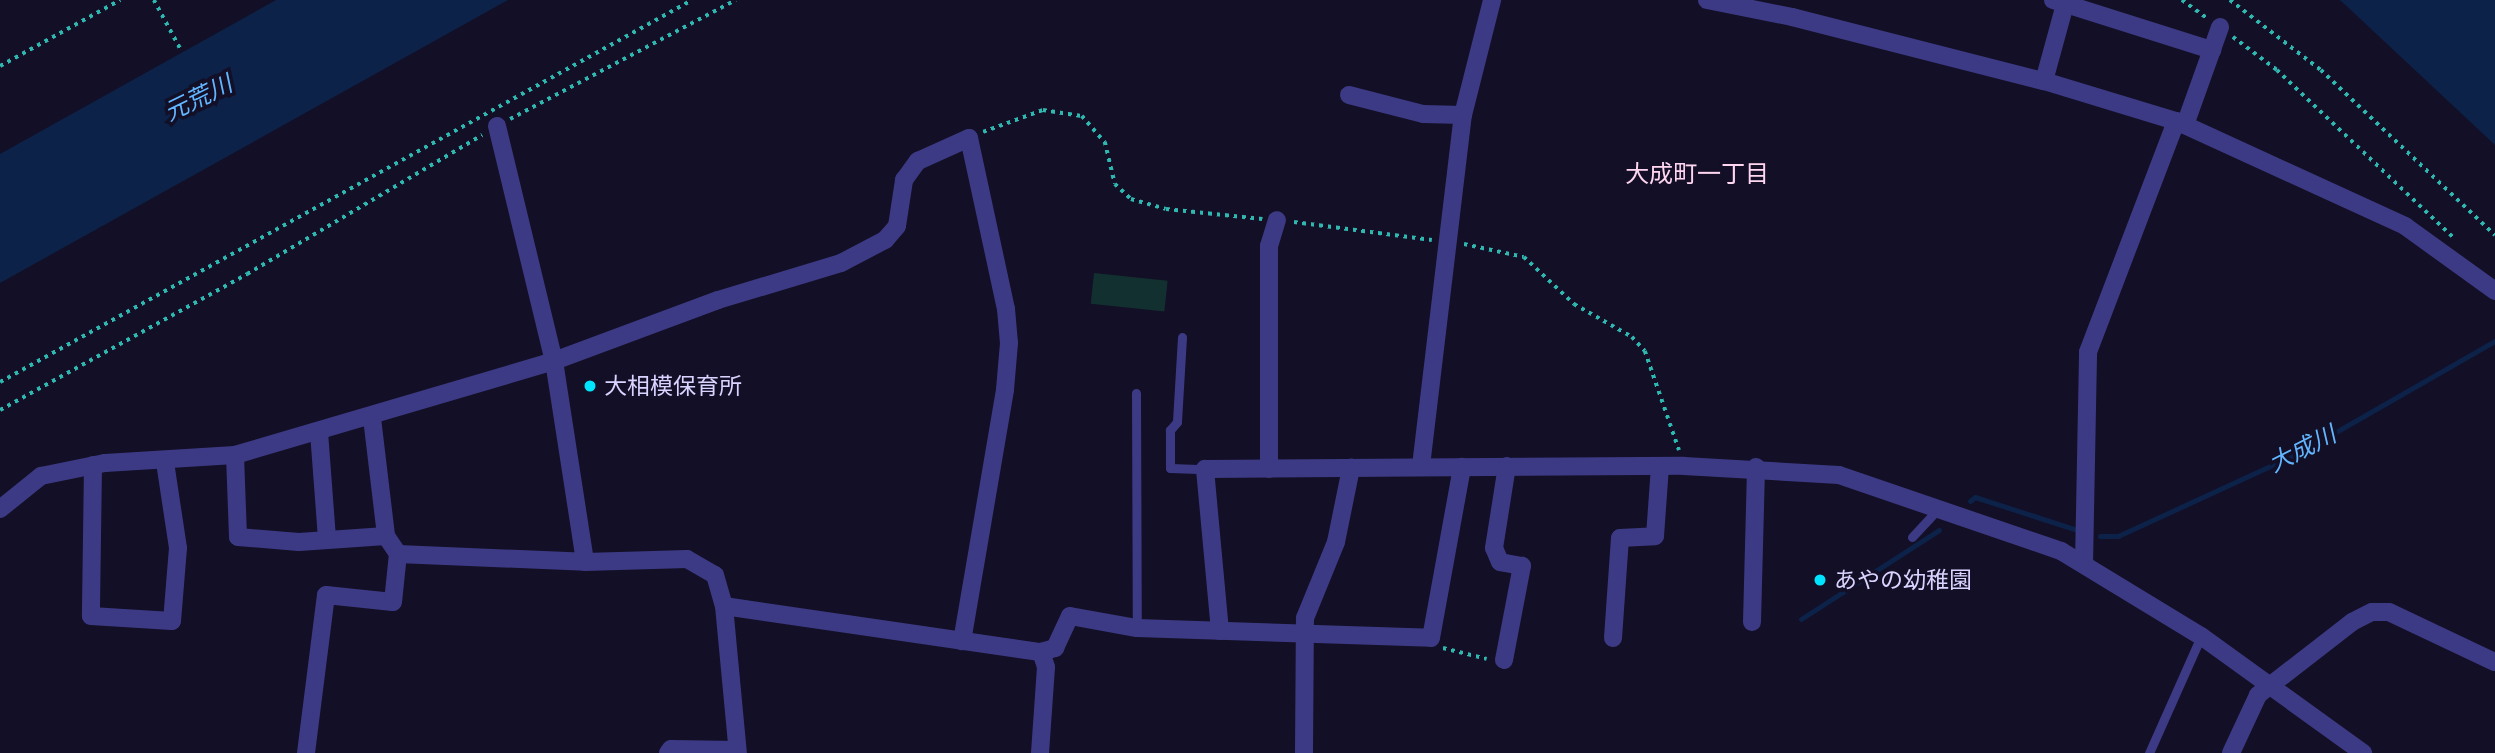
<!DOCTYPE html>
<meta charset="utf-8">
<style>
body{margin:0}
#map{position:relative;width:2495px;height:753px;overflow:hidden;background:#130f26;font-family:Poppins,"Noto Sans JP",sans-serif}
div>[style]{position:absolute}
.green>*{inset:0;background:#12302f;transform-origin:0 0}
.water>*{inset:0;background:#0c2248}
.stream>*{height:5px;margin:-2.5px;padding:0 2.5px;transform-origin:2.5px;border-radius:2.5px;background:#0c2248}
.path>*{height:3.5px;margin-top:-1.75px;transform-origin:0;background:repeating-linear-gradient(90deg,#2fb8b0 0 3.5px,transparent 0 8.5px)}
.lane>*{height:9px;margin:-4.5px;padding:0 4.5px;transform-origin:4.5px;border-radius:4.5px;background:#3d3a85}
.street>*{height:18px;margin:-9px;padding:0 9px;transform-origin:9px;border-radius:9px;background:#3d3a85}
.dots>*{width:19px;height:19px;translate:-50% -50%;box-sizing:border-box;border:4px solid #130f26;border-radius:50%}
span{translate:-50% -50%;white-space:nowrap;text-align:center;line-height:1.15;-webkit-text-stroke:7px #130f26;paint-order:stroke}
.poi-label{font-size:23px;color:#d9d4ff}
.left{translate:0 -50%;text-align:left}
.water-label{font-size:24px;color:#62b6ff;font-style:italic}
.neighbourhood-label{font-size:24px;color:#ffd6f0}
</style>
<div id="map">
<div class="green">
<i style="left:1094px;top:273px;width:74px;height:31px;rotate:6deg"></i>
</div>
<div class="water">
<i style="clip-path:polygon(276px 0,508px 0,0 283px,0 154px)"></i>
<i style="clip-path:polygon(2340px 0,2495px 0,2495px 145px)"></i>
</div>
<div class="stream">
<i style="left:1970px;top:501px;width:6px;rotate:-39deg"></i>
<i style="left:1975px;top:497px;width:107px;rotate:17.9deg"></i>
<i style="left:2100px;top:536px;width:18px"></i>
<i style="left:2118px;top:536px;width:201px;rotate:-24.7deg"></i>
<i style="left:2301px;top:452px;width:224px;rotate:-29.8deg"></i>
<i style="left:1801px;top:619px;width:164px;rotate:-32.8deg"></i>
</div>
<div class="path">
<i style="left:154px;top:0;width:57px;rotate:61.6deg"></i>
<i style="left:2182px;top:0;width:31px;rotate:36deg"></i>
<i style="left:2230px;top:0;width:115px;rotate:37.6deg"></i>
<i style="left:2321px;top:70px;width:240px;rotate:43.5deg"></i>
<i style="left:2233px;top:37px;width:55px;rotate:36.9deg"></i>
<i style="left:2277px;top:70px;width:245px;rotate:43.5deg"></i>
<i style="left:0;top:66px;width:137px;rotate:-28.8deg"></i>
<i style="left:510px;top:119px;width:255px;rotate:-27.8deg"></i>
<i style="left:983px;top:132px;width:64px;rotate:-20.1deg"></i>
<i style="left:1043px;top:110px;width:39px;rotate:9deg"></i>
<i style="left:1082px;top:116px;width:35px;rotate:49deg"></i>
<i style="left:1105px;top:142px;width:43px;rotate:76.6deg"></i>
<i style="left:1115px;top:184px;width:22px;rotate:43deg"></i>
<i style="left:1131px;top:199px;width:36px;rotate:16deg"></i>
<i style="left:1166px;top:209px;width:97px;rotate:5.9deg"></i>
<i style="left:1294px;top:222px;width:139px;rotate:7.4deg"></i>
<i style="left:1464px;top:244px;width:61px;rotate:12.2deg"></i>
<i style="left:1524px;top:257px;width:69px;rotate:43.2deg"></i>
<i style="left:1574px;top:304px;width:67px;rotate:29.6deg"></i>
<i style="left:1632px;top:337px;width:19px;rotate:47deg"></i>
<i style="left:1645px;top:351px;width:105px;rotate:71deg"></i>
<i style="left:0;top:382px;width:790px;rotate:-28.9deg"></i>
<i style="left:0;top:410px;width:282px;rotate:-28.8deg"></i>
<i style="left:247px;top:274px;width:273px;rotate:-30.6deg"></i>
<i style="left:1443px;top:648px;width:45px;rotate:14deg"></i>
</div>
<div class="lane">
<i style="left:1182px;top:337px;width:85px;rotate:93.4deg"></i>
<i style="left:1177px;top:422px;width:11px;rotate:131deg"></i>
<i style="left:1170px;top:430px;width:38px;rotate:90deg"></i>
<i style="left:1170px;top:468px;width:35px;rotate:2deg"></i>
<i style="left:1136px;top:393px;width:235px;rotate:89.8deg"></i>
<i style="left:1912px;top:537px;width:38px;rotate:-47deg"></i>
<i style="left:2149px;top:753px;width:128px;rotate:-66deg"></i>
</div>
<div class="street">
<i style="left:1707px;top:0;width:87px;rotate:11.3deg"></i>
<i style="left:1792px;top:17px;width:260px;rotate:14.3deg"></i>
<i style="left:2044px;top:81px;width:138px;rotate:16.9deg"></i>
<i style="left:2176px;top:121px;width:252px;rotate:24.6deg"></i>
<i style="left:2405px;top:226px;width:111px;rotate:35.8deg"></i>
<i style="left:2053px;top:0;width:167px;rotate:17.5deg"></i>
<i style="left:2044px;top:81px;width:80px;rotate:-74.7deg"></i>
<i style="left:1349px;top:95px;width:76px;rotate:14.4deg"></i>
<i style="left:1423px;top:114px;width:40px;rotate:1.4deg"></i>
<i style="left:2185px;top:125px;width:104px;rotate:-70.3deg"></i>
<i style="left:497px;top:126px;width:242px;rotate:76.4deg"></i>
<i style="left:554px;top:361px;width:203px;rotate:81.2deg"></i>
<i style="left:585px;top:562px;width:102px;rotate:-1.7deg"></i>
<i style="left:687px;top:559px;width:32px;rotate:30deg"></i>
<i style="left:715px;top:575px;width:32px;rotate:74deg"></i>
<i style="left:724px;top:606px;width:148px;rotate:84.6deg"></i>
<i style="left:372px;top:418px;width:119px;rotate:83.2deg"></i>
<i style="left:386px;top:536px;width:22px;rotate:56deg"></i>
<i style="left:398px;top:554px;width:187px;rotate:2.4deg"></i>
<i style="left:319px;top:432px;width:106px;rotate:85.7deg"></i>
<i style="left:235px;top:455px;width:82px;rotate:87.9deg"></i>
<i style="left:238px;top:537px;width:61px;rotate:4.7deg"></i>
<i style="left:299px;top:542px;width:87px;rotate:-3.9deg"></i>
<i style="left:93px;top:465px;width:151px;rotate:90.8deg"></i>
<i style="left:91px;top:616px;width:81px;rotate:3.5deg"></i>
<i style="left:172px;top:621px;width:73px;rotate:-85.3deg"></i>
<i style="left:178px;top:548px;width:87px;rotate:-98.6deg"></i>
<i style="left:1421px;top:466px;width:354px;rotate:-83.2deg"></i>
<i style="left:1463px;top:115px;width:119px;rotate:-75.8deg"></i>
<i style="left:1269px;top:469px;width:223px;rotate:-90deg"></i>
<i style="left:1269px;top:246px;width:27px;rotate:-73deg"></i>
<i style="left:0;top:509px;width:53px;rotate:-38.8deg"></i>
<i style="left:41px;top:476px;width:65px;rotate:-11.5deg"></i>
<i style="left:105px;top:463px;width:130px;rotate:-3.5deg"></i>
<i style="left:235px;top:455px;width:333px;rotate:-16.4deg"></i>
<i style="left:554px;top:361px;width:175px;rotate:-20.4deg"></i>
<i style="left:718px;top:300px;width:128px;rotate:-16.7deg"></i>
<i style="left:841px;top:263px;width:50px;rotate:-27.6deg"></i>
<i style="left:885px;top:240px;width:18px;rotate:-49deg"></i>
<i style="left:897px;top:226px;width:47px;rotate:-81.3deg"></i>
<i style="left:904px;top:180px;width:24px;rotate:-54deg"></i>
<i style="left:918px;top:161px;width:56px;rotate:-24.3deg"></i>
<i style="left:969px;top:138px;width:175px;rotate:77.8deg"></i>
<i style="left:1006px;top:309px;width:34px;rotate:85deg"></i>
<i style="left:1009px;top:343px;width:47px;rotate:94.9deg"></i>
<i style="left:1005px;top:390px;width:255px;rotate:99.7deg"></i>
<i style="left:2084px;top:564px;width:212px;rotate:-88.9deg"></i>
<i style="left:2088px;top:352px;width:247px;rotate:-69.1deg"></i>
<i style="left:724px;top:606px;width:320px;rotate:8.3deg"></i>
<i style="left:1041px;top:652px;width:15px;rotate:-16deg"></i>
<i style="left:1055px;top:648px;width:35px;rotate:-65deg"></i>
<i style="left:1070px;top:616px;width:68px;rotate:10.2deg"></i>
<i style="left:1137px;top:628px;width:294px;rotate:1.9deg"></i>
<i style="left:1431px;top:638px;width:174px;rotate:-79.7deg"></i>
<i style="left:1752px;top:622px;width:155px;rotate:-88.5deg"></i>
<i style="left:1220px;top:631px;width:163px;rotate:-95.3deg"></i>
<i style="left:1205px;top:469px;width:479px;rotate:-0.4deg"></i>
<i style="left:1684px;top:466px;width:155px;rotate:3.3deg"></i>
<i style="left:1839px;top:475px;width:235px;rotate:18.9deg"></i>
<i style="left:2061px;top:551px;width:164px;rotate:31.3deg"></i>
<i style="left:2201px;top:636px;width:200px;rotate:35.8deg"></i>
<i style="left:1613px;top:638px;width:100px;rotate:-86deg"></i>
<i style="left:1620px;top:538px;width:35px;rotate:-3deg"></i>
<i style="left:1655px;top:536px;width:70px;rotate:-85.9deg"></i>
<i style="left:1504px;top:660px;width:96px;rotate:-79.2deg"></i>
<i style="left:1522px;top:566px;width:22px;rotate:-170deg"></i>
<i style="left:1500px;top:562px;width:15px;rotate:-113deg"></i>
<i style="left:1494px;top:548px;width:83px;rotate:-81deg"></i>
<i style="left:306px;top:753px;width:159px;rotate:-82.8deg"></i>
<i style="left:326px;top:595px;width:67px;rotate:6deg"></i>
<i style="left:393px;top:602px;width:48px;rotate:-84.1deg"></i>
<i style="left:668px;top:753px;width:5px;rotate:-53deg"></i>
<i style="left:671px;top:749px;width:66px;rotate:0.9deg"></i>
<i style="left:1040px;top:753px;width:86px;rotate:-86deg"></i>
<i style="left:1046px;top:667px;width:16px;rotate:-108deg"></i>
<i style="left:1304px;top:753px;width:135px;rotate:-89.6deg"></i>
<i style="left:1305px;top:618px;width:82px;rotate:-67.8deg"></i>
<i style="left:1336px;top:542px;width:76px;rotate:-78.5deg"></i>
<i style="left:2231px;top:753px;width:64px;rotate:-65deg"></i>
<i style="left:2258px;top:695px;width:119px;rotate:-37.8deg"></i>
<i style="left:2352px;top:622px;width:22px;rotate:-27deg"></i>
<i style="left:2372px;top:612px;width:17px"></i>
<i style="left:2389px;top:612px;width:117px;rotate:25.3deg"></i>
</div>
<div class="dots">
<i style="left:590px;top:386px;background:#00e5ff"></i>
<i style="left:1820px;top:580px;background:#00e5ff"></i>
</div>
<div class="poi-label">
<span class="left" style="left:604px;top:386px">大相模保育所</span>
<span class="left" style="left:1834px;top:580px">あやの幼稚園</span>
</div>
<div class="water-label">
<span style="left:198px;top:98px;rotate:-26deg">元荒川</span>
<span style="left:2302px;top:449px;rotate:-27deg">大成川</span>
</div>
<div class="neighbourhood-label">
<span style="left:1697px;top:174px">大成町一丁目</span>
</div>
</div>
